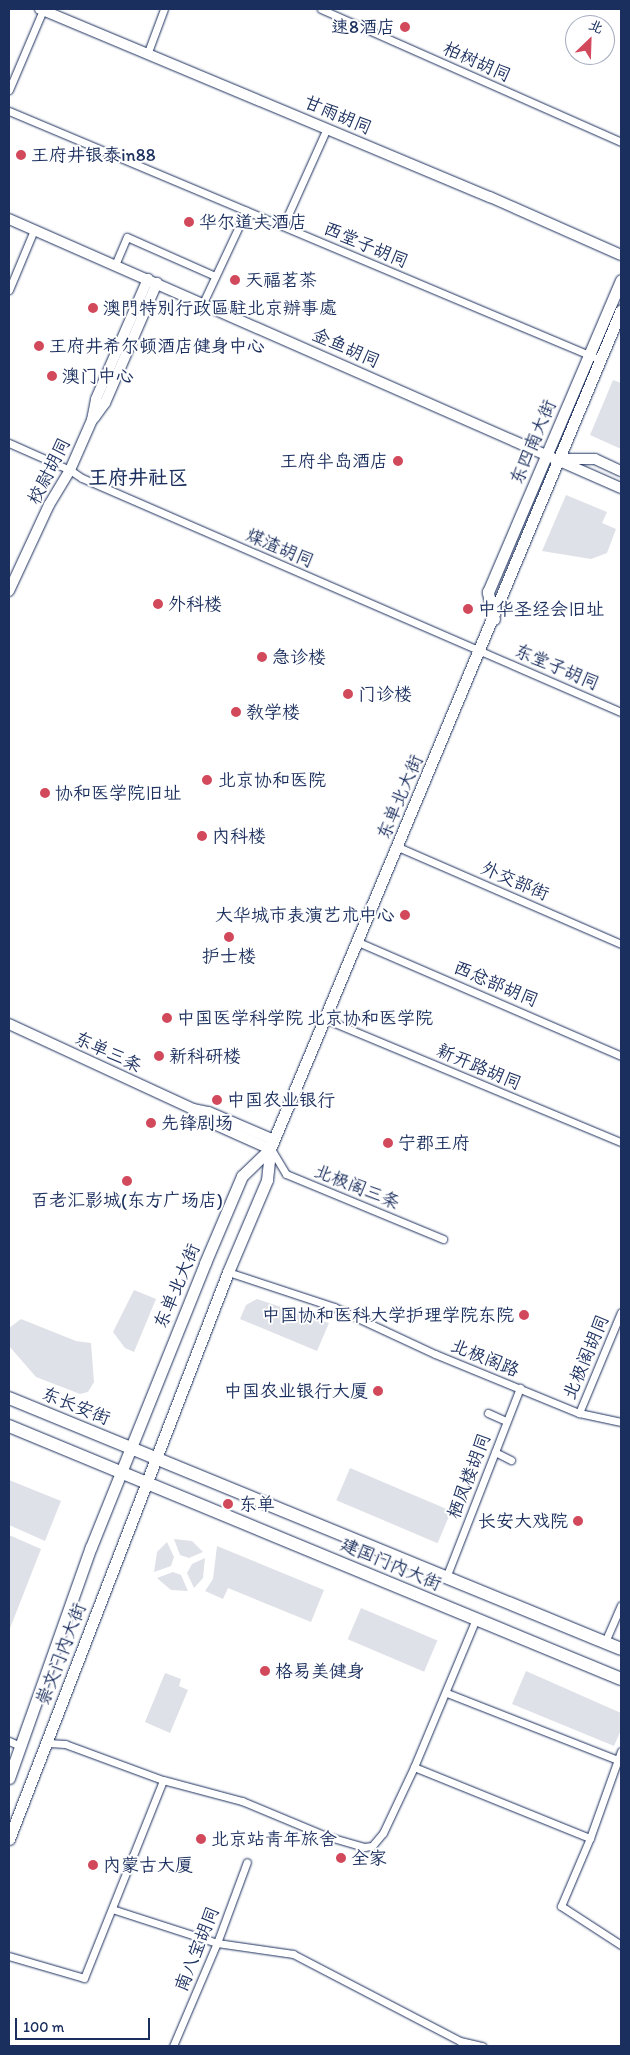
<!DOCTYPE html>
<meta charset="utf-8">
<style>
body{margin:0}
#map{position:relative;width:630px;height:2055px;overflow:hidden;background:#fff;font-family:Itim,"LXGW WenKai TC",sans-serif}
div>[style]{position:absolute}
.green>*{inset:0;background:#dee1e7;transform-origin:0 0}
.roads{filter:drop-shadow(0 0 1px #1b2f5e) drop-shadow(0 0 1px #1b2f5e)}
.street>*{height:7px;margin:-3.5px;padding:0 3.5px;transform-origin:3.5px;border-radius:3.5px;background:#fff}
.secondary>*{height:10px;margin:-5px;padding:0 5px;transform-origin:5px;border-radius:5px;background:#fff}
.primary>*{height:11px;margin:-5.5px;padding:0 5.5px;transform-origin:5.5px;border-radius:5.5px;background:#fff}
.highway>*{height:12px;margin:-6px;padding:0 6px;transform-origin:6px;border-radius:6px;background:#fff}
.dots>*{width:14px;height:14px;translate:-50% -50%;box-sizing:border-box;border:2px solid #fff;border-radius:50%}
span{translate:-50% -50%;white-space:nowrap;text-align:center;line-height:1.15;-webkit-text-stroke:4px #fff;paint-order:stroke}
.poi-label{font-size:18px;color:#1b2f5e}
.right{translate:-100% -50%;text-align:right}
.left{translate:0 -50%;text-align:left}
.street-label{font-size:18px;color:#1b2f5e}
.quarter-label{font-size:20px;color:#1b2f5e;font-weight:700}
.frame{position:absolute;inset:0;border:10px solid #1b2f5e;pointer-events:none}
.north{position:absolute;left:565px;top:15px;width:50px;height:50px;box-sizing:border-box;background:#fff;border:1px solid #a4acbf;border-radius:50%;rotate:24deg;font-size:14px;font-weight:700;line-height:20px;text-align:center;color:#1b2f5e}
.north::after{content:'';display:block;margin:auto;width:18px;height:22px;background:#d1495b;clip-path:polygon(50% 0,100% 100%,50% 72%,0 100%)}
.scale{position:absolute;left:15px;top:2018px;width:135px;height:22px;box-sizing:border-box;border:2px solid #1b2f5e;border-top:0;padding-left:6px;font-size:15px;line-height:18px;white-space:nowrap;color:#1b2f5e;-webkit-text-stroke:4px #fff;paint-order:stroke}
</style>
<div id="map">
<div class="green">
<i style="clip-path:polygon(613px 380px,621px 383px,621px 449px,590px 435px)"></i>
<i style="clip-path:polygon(566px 495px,607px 512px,602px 523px,616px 529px,607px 553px,591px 559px,542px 551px)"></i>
<i style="clip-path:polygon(134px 1290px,156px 1299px,134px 1352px,125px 1348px,113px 1332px)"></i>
<i style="clip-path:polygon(257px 1299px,329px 1323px,317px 1351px,240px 1319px,246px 1305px)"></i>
<i style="clip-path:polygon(21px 1319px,76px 1341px,91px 1343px,94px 1382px,88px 1392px,80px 1394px,36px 1377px,9px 1346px,9px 1328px)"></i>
<i style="left:350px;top:1468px;width:110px;height:35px;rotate:23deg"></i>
<i style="clip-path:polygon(9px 1480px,61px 1501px,45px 1541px,9px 1525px)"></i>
<i style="clip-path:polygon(9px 1535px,41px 1549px,9px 1631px)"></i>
<i style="clip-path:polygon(174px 1539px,192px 1541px,203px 1552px,189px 1558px,180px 1555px)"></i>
<i style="clip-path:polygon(167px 1542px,174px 1557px,171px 1566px,154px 1572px,157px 1552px)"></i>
<i style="clip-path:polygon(217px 1546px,324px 1590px,311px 1622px,228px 1588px,223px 1599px,205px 1591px,213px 1579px)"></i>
<i style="clip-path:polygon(205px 1558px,203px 1578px,194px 1588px,187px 1573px,192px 1564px)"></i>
<i style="clip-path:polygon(173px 1572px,181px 1575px,188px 1591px,171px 1590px,157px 1578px)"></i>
<i style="left:361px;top:1608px;width:83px;height:34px;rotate:23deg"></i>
<i style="clip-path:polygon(526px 1671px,621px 1713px,621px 1730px,614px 1746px,512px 1704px)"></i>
<i style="clip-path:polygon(165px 1673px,181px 1679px,179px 1686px,188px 1690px,170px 1733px,145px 1722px)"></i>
</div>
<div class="roads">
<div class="street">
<i style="left:321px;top:9px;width:328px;rotate:23.9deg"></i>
<i style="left:148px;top:52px;width:46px;rotate:-69.6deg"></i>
<i style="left:9px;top:90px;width:87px;rotate:-67deg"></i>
<i style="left:9px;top:111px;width:642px;rotate:22.81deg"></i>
<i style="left:283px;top:226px;width:107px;rotate:-65.8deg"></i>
<i style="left:115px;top:265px;width:30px;rotate:-67deg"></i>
<i style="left:127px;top:237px;width:96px;rotate:23.9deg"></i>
<i style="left:9px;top:290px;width:65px;rotate:-67.4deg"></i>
<i style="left:203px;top:303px;width:102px;rotate:-64.9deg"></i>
<i style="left:9px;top:443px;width:67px;rotate:23.9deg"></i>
<i style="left:70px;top:470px;width:14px;rotate:34deg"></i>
<i style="left:82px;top:478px;width:588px;rotate:23.47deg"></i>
<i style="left:398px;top:847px;width:243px;rotate:23.5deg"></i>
<i style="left:358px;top:942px;width:287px;rotate:23.4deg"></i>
<i style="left:325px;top:1019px;width:321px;rotate:22.6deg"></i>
<i style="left:271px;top:1149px;width:29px;rotate:59deg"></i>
<i style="left:286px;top:1174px;width:170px;rotate:22.5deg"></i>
<i style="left:228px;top:1272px;width:112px;rotate:18.3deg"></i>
<i style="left:334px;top:1307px;width:111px;rotate:25deg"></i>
<i style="left:435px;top:1354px;width:156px;rotate:22.3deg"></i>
<i style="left:579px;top:1413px;width:43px;rotate:12.1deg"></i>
<i style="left:488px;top:1413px;width:20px;rotate:24deg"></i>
<i style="left:579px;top:1413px;width:109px;rotate:-67.4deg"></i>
<i style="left:495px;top:1452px;width:18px;rotate:27deg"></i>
<i style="left:447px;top:1575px;width:201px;rotate:-68.7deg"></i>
<i style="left:605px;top:1642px;width:40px;rotate:-66.6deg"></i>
<i style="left:447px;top:1693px;width:184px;rotate:21.4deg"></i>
<i style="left:9px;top:1741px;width:12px;rotate:24deg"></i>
<i style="left:48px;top:1743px;width:17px;rotate:3deg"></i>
<i style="left:65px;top:1744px;width:104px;rotate:20.2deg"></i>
<i style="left:163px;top:1780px;width:82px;rotate:14.9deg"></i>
<i style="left:242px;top:1801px;width:91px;rotate:22.6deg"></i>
<i style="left:326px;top:1836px;width:40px;rotate:16deg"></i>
<i style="left:364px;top:1847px;width:8px;rotate:-7deg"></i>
<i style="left:372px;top:1846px;width:17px;rotate:-50deg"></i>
<i style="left:383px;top:1833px;width:73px;rotate:-64.8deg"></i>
<i style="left:414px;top:1767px;width:190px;rotate:22deg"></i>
<i style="left:590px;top:1838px;width:92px;rotate:-70.4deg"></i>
<i style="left:414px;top:1767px;width:160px;rotate:-67.3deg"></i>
<i style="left:590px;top:1838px;width:74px;rotate:113.1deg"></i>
<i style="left:561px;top:1906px;width:72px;rotate:33deg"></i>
<i style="left:112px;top:1909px;width:110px;rotate:17.9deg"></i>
<i style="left:217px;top:1943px;width:77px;rotate:8.2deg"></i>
<i style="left:293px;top:1954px;width:188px;rotate:27.5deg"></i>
<i style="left:460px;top:2041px;width:23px;rotate:13deg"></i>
<i style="left:9px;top:1956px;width:78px;rotate:16.3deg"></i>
<i style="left:84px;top:1978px;width:213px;rotate:-68.2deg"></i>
<i style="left:173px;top:2046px;width:112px;rotate:-66.9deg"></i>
<i style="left:217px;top:1943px;width:86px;rotate:-69.7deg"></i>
</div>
<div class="secondary">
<i style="left:40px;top:9px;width:488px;rotate:22.7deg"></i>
<i style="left:490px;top:197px;width:143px;rotate:23.9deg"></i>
<i style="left:9px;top:219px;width:669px;rotate:23.73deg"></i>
<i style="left:94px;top:418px;width:19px;rotate:-54deg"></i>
<i style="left:105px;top:403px;width:131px;rotate:-66.6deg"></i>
<i style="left:562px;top:459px;width:33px"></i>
<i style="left:595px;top:459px;width:29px;rotate:25deg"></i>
<i style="left:9px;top:591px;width:95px;rotate:-65.1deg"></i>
<i style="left:49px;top:505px;width:41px;rotate:-59deg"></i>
<i style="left:70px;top:470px;width:55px;rotate:-66.3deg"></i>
<i style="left:92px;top:420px;width:21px;rotate:-79deg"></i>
<i style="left:96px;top:399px;width:131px;rotate:-66.6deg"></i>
<i style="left:9px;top:1024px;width:203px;rotate:24.8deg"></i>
<i style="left:193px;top:1109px;width:16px;rotate:11deg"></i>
<i style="left:209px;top:1112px;width:71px;rotate:23.3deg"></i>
<i style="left:194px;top:1110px;width:15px;rotate:42deg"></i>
<i style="left:205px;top:1120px;width:71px;rotate:24deg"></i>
</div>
<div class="primary">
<i style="left:494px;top:619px;width:28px;rotate:-103deg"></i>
<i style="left:488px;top:592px;width:339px;rotate:-66.9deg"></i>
<i style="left:9px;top:1778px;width:245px;rotate:-70.5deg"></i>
<i style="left:91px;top:1547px;width:306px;rotate:-68.1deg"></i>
<i style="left:205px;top:1263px;width:95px;rotate:-67deg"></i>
<i style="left:242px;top:1176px;width:39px;rotate:-44deg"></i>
<i style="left:9px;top:1839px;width:608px;rotate:-68.88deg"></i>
<i style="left:228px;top:1272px;width:100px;rotate:-67deg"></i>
<i style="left:267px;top:1180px;width:31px;rotate:-84deg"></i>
<i style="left:270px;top:1149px;width:909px;rotate:-67.3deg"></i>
</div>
<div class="highway">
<i style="left:9px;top:1398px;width:661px;rotate:22.3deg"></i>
<i style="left:9px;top:1426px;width:662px;rotate:22.46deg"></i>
</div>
</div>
<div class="dots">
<i style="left:405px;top:27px;background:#d1495b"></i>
<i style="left:21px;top:155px;background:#d1495b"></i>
<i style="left:189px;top:222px;background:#d1495b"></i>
<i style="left:235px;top:280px;background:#d1495b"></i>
<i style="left:93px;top:308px;background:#d1495b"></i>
<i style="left:39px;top:346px;background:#d1495b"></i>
<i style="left:52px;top:376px;background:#d1495b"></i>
<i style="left:398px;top:461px;background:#d1495b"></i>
<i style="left:158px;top:604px;background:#d1495b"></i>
<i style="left:468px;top:609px;background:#d1495b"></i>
<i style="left:262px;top:657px;background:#d1495b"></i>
<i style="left:348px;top:694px;background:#d1495b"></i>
<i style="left:236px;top:712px;background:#d1495b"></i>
<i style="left:207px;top:780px;background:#d1495b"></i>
<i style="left:45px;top:793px;background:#d1495b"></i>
<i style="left:202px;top:836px;background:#d1495b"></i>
<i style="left:405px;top:915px;background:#d1495b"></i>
<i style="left:229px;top:937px;background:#d1495b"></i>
<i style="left:167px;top:1018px;background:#d1495b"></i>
<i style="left:159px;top:1056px;background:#d1495b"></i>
<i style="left:217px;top:1100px;background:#d1495b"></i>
<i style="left:151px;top:1123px;background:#d1495b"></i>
<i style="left:388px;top:1143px;background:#d1495b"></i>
<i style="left:127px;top:1181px;background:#d1495b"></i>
<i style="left:524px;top:1315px;background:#d1495b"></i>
<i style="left:378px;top:1391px;background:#d1495b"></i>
<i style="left:228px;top:1504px;background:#d1495b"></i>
<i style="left:578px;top:1521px;background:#d1495b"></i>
<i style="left:265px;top:1671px;background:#d1495b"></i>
<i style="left:201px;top:1839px;background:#d1495b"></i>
<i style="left:341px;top:1858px;background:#d1495b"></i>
<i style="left:93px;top:1865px;background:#d1495b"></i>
</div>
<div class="poi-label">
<span class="right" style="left:395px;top:27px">速8酒店</span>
<span class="left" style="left:31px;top:155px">王府井银泰in88</span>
<span class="left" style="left:199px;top:222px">华尔道夫酒店</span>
<span class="left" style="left:245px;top:280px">天福茗茶</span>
<span class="left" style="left:103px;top:308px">澳門特別行政區駐北京辦事處</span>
<span class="left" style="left:49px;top:346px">王府井希尔顿酒店健身中心</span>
<span class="left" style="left:62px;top:376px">澳门中心</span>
<span class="right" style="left:388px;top:461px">王府半岛酒店</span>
<span class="left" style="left:168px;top:604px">外科楼</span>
<span class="left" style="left:478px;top:609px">中华圣经会旧址</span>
<span class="left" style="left:272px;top:657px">急诊楼</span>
<span class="left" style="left:358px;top:694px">门诊楼</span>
<span class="left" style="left:246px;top:712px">教学楼</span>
<span class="left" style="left:218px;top:780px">北京协和医院</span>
<span class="left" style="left:55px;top:793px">协和医学院旧址</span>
<span class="left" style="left:212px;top:836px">内科楼</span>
<span class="right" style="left:395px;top:915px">大华城市表演艺术中心</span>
<span style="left:229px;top:956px">护士楼</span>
<span class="left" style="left:177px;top:1018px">中国医学科学院 北京协和医学院</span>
<span class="left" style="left:169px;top:1056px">新科研楼</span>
<span class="left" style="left:227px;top:1100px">中国农业银行</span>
<span class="left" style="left:161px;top:1123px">先锋剧场</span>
<span class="left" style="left:398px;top:1143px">宁郡王府</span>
<span style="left:127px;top:1200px">百老汇影城(东方广场店)</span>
<span class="right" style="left:514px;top:1315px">中国协和医科大学护理学院东院</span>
<span class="right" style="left:368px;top:1391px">中国农业银行大厦</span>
<span class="left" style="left:239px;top:1504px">东单</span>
<span class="right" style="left:568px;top:1521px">长安大戏院</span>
<span class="left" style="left:275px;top:1671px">格易美健身</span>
<span class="left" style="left:211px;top:1839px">北京站青年旅舍</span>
<span class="left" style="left:351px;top:1858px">全家</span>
<span class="left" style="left:103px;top:1865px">内蒙古大厦</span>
</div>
<div class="street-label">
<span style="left:477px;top:62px;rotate:24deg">柏树胡同</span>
<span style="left:338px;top:115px;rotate:23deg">甘雨胡同</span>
<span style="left:366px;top:245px;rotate:23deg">西堂子胡同</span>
<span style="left:346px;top:348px;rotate:24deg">金鱼胡同</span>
<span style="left:533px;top:442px;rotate:-67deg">东四南大街</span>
<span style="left:49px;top:471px;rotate:-63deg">校尉胡同</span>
<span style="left:280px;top:548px;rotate:23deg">煤渣胡同</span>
<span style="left:557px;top:667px;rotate:23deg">东堂子胡同</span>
<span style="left:400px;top:797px;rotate:-67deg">东单北大街</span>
<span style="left:515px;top:881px;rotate:23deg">外交部街</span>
<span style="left:496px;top:984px;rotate:23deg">西总部胡同</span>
<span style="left:108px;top:1052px;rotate:25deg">东单三条</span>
<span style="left:479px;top:1067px;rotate:23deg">新开路胡同</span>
<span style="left:357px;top:1187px;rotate:22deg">北极阁三条</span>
<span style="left:177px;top:1286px;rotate:-67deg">东单北大街</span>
<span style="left:586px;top:1357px;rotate:-67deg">北极阁胡同</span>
<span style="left:485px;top:1358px;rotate:22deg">北极阁路</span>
<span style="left:76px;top:1406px;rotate:22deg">东长安街</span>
<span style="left:469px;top:1476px;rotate:-69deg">栖凤楼胡同</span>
<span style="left:391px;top:1564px;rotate:23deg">建国门内大街</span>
<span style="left:61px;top:1654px;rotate:-69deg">崇文门内大街</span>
<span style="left:197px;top:1949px;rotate:-68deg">南八宝胡同</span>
</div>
<div class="quarter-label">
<span style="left:138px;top:477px">王府井社区</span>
</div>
<div class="frame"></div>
<div class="north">北</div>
<div class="scale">100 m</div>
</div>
